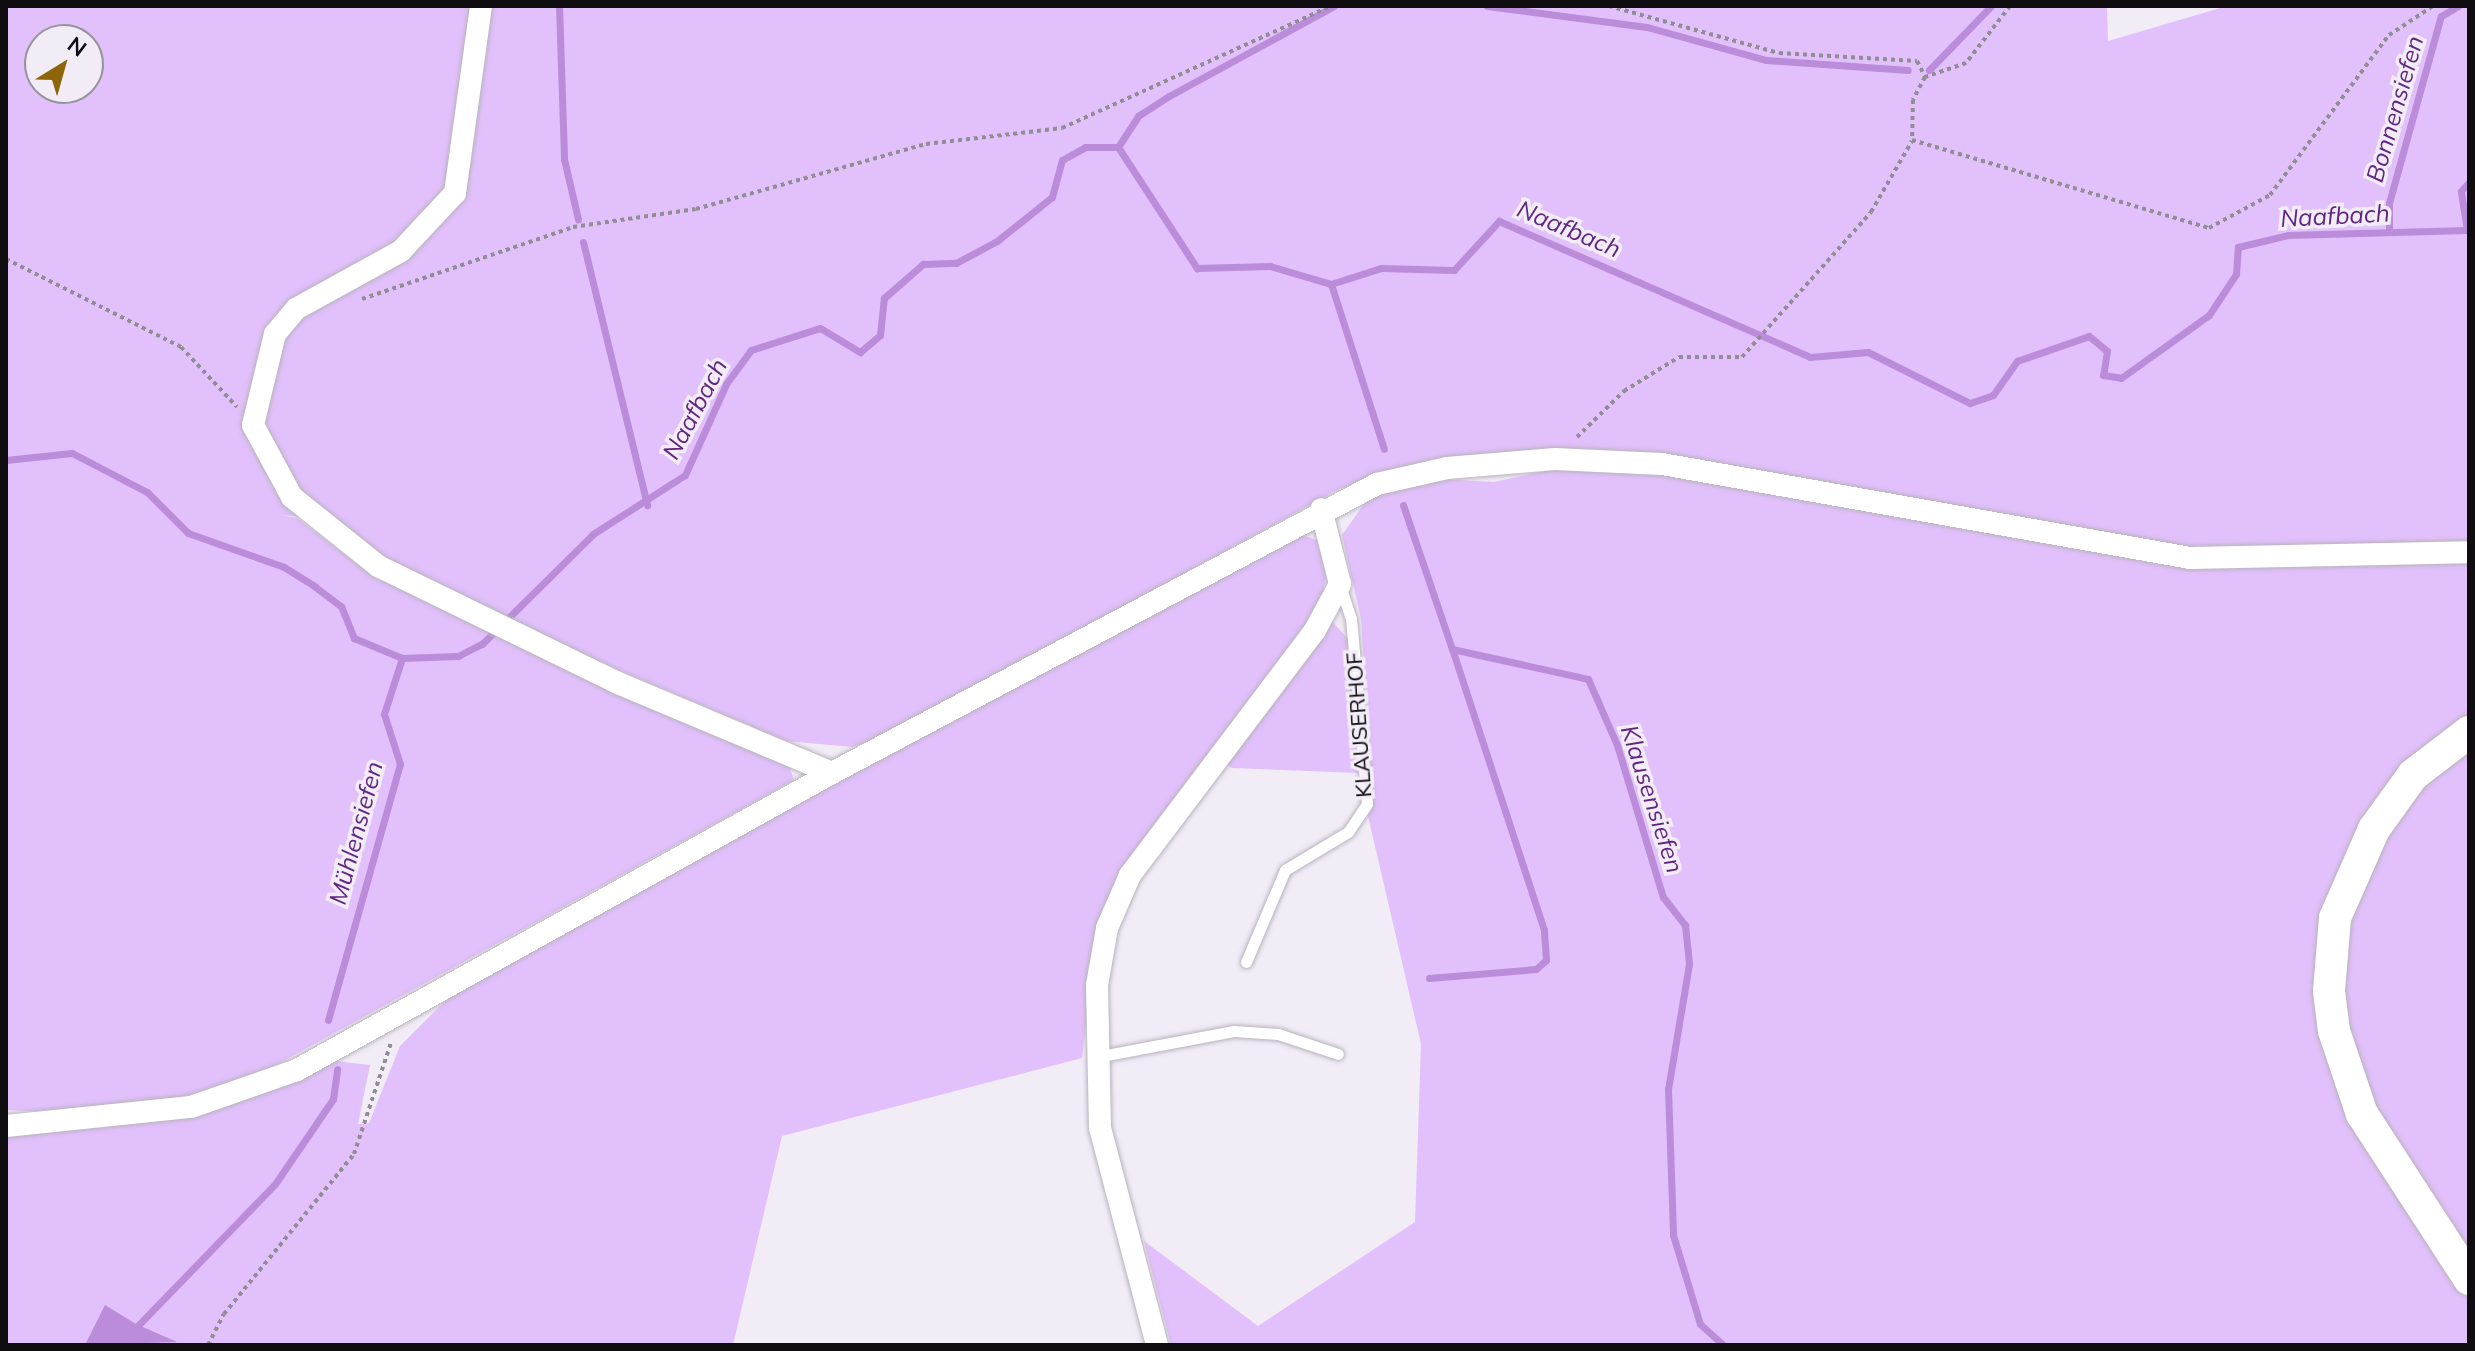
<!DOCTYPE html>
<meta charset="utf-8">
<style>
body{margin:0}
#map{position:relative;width:2475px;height:1351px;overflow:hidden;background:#f2ecf7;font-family:Mulish,sans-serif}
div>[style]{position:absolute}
.green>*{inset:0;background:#e2c0fc}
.water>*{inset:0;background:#ba8cda}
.stream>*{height:7px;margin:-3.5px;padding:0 3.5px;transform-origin:3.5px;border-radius:3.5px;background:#ba8cda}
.path>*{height:4px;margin-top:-2px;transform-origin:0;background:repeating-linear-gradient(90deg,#918d95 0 4px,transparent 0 8px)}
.roads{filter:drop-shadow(0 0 2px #b8b2bd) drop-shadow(0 0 2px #b8b2bd)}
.lane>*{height:11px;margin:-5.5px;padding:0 5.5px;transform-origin:5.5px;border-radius:5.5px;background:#fff}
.street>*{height:22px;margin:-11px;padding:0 11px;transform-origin:11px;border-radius:11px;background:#fff}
.secondary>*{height:32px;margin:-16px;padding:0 16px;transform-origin:16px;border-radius:16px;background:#fff}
span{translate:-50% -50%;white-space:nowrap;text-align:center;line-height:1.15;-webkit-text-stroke:7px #f2ecf7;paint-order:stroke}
.street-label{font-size:22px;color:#0f0d10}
.water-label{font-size:24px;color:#5f2580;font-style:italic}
.frame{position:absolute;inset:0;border:8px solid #0f0d10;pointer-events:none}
.north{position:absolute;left:24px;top:24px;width:80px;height:80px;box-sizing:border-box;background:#f2ecf7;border:2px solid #97939b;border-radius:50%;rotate:37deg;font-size:22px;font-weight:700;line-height:32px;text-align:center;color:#0f0d10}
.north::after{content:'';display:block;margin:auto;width:28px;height:36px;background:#8f650a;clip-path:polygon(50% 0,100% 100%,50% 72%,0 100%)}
</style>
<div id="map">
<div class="green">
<i style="clip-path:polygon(evenodd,6px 6px,2107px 6px,2108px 41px,2227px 6px,2469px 6px,2469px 1345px,1171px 1345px,1144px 1241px,1258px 1326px,1415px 1222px,1421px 1044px,1368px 816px,1373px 795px,1361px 619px,1342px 535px,1371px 494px,1440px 479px,1494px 482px,1571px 465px,1378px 476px,1339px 489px,887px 736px,852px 747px,786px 741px,532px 633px,787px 759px,794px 780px,267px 1070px,203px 1095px,76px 1113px,6px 1110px,6px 6px,40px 40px,88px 40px,88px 88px,40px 88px,40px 40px,6px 6px,280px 515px,300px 517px,461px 606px,378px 580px,297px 518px,280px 515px)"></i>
<i style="clip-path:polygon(1296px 533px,1320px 541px,1327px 575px,1318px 610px,1130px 865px,1095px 949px,1082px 1058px,782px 1136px,733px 1345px,6px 1345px,6px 1125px,55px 1129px,335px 1061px,370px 1065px,358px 1124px,369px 1123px,400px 1046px,460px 986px)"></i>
<i style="clip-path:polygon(1331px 620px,1349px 640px,1358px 773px,1232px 768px,1222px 761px)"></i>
</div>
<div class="water">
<i style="clip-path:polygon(105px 1305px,136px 1324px,177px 1342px,85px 1345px)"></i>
</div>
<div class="stream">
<i style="left:559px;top:6px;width:153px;rotate:88.1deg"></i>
<i style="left:564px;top:159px;width:62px;rotate:76.9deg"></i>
<i style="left:1487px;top:6px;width:161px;rotate:7.5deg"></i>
<i style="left:1647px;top:27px;width:123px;rotate:15.5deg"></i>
<i style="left:1766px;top:60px;width:142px;rotate:4deg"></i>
<i style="left:1929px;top:70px;width:89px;rotate:-45.9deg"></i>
<i style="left:1118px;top:147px;width:37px;rotate:-57deg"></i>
<i style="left:1138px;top:116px;width:37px;rotate:-33deg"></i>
<i style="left:1169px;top:96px;width:188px;rotate:-28.6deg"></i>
<i style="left:2389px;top:231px;width:28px;rotate:-90deg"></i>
<i style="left:2389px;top:203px;width:194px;rotate:-74.5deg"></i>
<i style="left:2441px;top:16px;width:20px;rotate:-30deg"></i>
<i style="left:583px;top:242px;width:271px;rotate:76.3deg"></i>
<i style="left:1331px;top:284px;width:173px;rotate:72.2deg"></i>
<i style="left:6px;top:460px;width:66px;rotate:-6.1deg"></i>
<i style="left:72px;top:453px;width:85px;rotate:27.5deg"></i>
<i style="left:147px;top:492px;width:58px;rotate:45deg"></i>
<i style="left:188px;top:533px;width:102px;rotate:19.5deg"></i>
<i style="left:284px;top:567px;width:36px;rotate:32deg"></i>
<i style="left:314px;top:586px;width:34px;rotate:37deg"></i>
<i style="left:341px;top:606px;width:35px;rotate:68deg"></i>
<i style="left:354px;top:638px;width:52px;rotate:22.6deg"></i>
<i style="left:402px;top:658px;width:56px;rotate:-2deg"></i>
<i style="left:458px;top:656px;width:27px;rotate:-27deg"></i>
<i style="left:482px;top:644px;width:156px;rotate:-44.7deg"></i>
<i style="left:593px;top:534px;width:109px;rotate:-32.7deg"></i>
<i style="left:685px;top:475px;width:100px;rotate:-65.7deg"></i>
<i style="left:726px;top:384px;width:42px;rotate:-53.7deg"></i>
<i style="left:751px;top:350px;width:72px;rotate:-17.7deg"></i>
<i style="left:820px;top:328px;width:47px;rotate:31deg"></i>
<i style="left:860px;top:352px;width:26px;rotate:-40deg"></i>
<i style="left:880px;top:335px;width:37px;rotate:-84deg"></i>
<i style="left:884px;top:298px;width:52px;rotate:-41.1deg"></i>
<i style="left:923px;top:264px;width:33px;rotate:-2deg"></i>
<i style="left:956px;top:263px;width:47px;rotate:-28.2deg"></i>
<i style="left:997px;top:241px;width:70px;rotate:-38.7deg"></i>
<i style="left:1052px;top:197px;width:38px;rotate:-75deg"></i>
<i style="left:1062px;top:160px;width:26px;rotate:-29deg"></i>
<i style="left:1085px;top:147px;width:33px"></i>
<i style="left:1118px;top:147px;width:145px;rotate:56.9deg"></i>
<i style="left:1197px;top:268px;width:73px;rotate:-1.6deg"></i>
<i style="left:1270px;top:266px;width:64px;rotate:16.4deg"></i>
<i style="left:1331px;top:284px;width:52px;rotate:-17.7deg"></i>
<i style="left:1381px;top:268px;width:73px;rotate:1.6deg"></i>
<i style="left:1454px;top:270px;width:67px;rotate:-47.4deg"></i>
<i style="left:1499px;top:221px;width:339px;rotate:23.6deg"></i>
<i style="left:1810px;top:357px;width:58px;rotate:-4.9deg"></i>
<i style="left:1868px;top:352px;width:114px;rotate:26.6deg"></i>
<i style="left:1970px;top:403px;width:24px;rotate:-19deg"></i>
<i style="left:1993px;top:395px;width:42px;rotate:-54.8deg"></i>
<i style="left:2017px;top:361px;width:76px;rotate:-19.1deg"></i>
<i style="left:2089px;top:336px;width:23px;rotate:40deg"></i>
<i style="left:2107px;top:351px;width:24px;rotate:99deg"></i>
<i style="left:2103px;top:375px;width:18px;rotate:9deg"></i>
<i style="left:2121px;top:378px;width:108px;rotate:-35.6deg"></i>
<i style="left:2209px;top:315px;width:49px;rotate:-56.6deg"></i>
<i style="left:2236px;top:274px;width:27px;rotate:-86deg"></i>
<i style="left:2238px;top:247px;width:51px;rotate:-13.5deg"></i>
<i style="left:2288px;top:235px;width:179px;rotate:-1.6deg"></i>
<i style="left:2467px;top:230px;width:39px;rotate:-99deg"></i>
<i style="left:2461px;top:191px;width:12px;rotate:-48deg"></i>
<i style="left:1403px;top:505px;width:152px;rotate:71.2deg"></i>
<i style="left:1452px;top:649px;width:139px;rotate:12.4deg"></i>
<i style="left:1588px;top:679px;width:72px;rotate:66.3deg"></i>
<i style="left:1617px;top:745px;width:159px;rotate:73.2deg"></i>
<i style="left:1663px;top:897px;width:36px;rotate:52deg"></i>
<i style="left:1685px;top:925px;width:39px;rotate:84deg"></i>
<i style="left:1689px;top:964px;width:127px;rotate:99.5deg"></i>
<i style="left:1668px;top:1089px;width:146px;rotate:88deg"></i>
<i style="left:1673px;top:1235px;width:93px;rotate:73.1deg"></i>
<i style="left:1700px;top:1324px;width:31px;rotate:42deg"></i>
<i style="left:1429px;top:978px;width:107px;rotate:-4.8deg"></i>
<i style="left:1536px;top:969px;width:13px;rotate:-42deg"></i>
<i style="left:1546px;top:960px;width:30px;rotate:-94deg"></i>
<i style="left:1544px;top:930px;width:296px;rotate:-108.1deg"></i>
<i style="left:328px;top:1020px;width:266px;rotate:-74.3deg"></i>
<i style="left:400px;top:764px;width:52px;rotate:-107.7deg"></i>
<i style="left:384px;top:714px;width:59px;rotate:-72.2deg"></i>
<i style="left:119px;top:1345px;width:224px;rotate:-45.9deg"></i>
<i style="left:275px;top:1184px;width:103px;rotate:-55.7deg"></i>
<i style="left:333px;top:1099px;width:30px;rotate:-82deg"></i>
</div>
<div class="path">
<i style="left:1609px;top:6px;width:176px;rotate:15.5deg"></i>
<i style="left:1779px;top:53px;width:138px;rotate:3.3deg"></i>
<i style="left:1917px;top:61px;width:18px;rotate:63deg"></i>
<i style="left:2010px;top:6px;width:72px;rotate:127.7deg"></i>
<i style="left:1966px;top:63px;width:43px;rotate:161.1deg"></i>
<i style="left:1925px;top:77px;width:26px;rotate:118deg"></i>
<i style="left:1913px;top:100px;width:40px;rotate:91.4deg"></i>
<i style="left:1912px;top:140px;width:310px;rotate:16.5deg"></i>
<i style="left:2209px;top:228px;width:69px;rotate:-28.4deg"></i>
<i style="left:2270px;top:195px;width:199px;rotate:-53.4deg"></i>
<i style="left:2389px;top:35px;width:53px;rotate:-33.4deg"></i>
<i style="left:6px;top:259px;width:196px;rotate:26.7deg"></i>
<i style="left:181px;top:347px;width:82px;rotate:47deg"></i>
<i style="left:362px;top:299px;width:223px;rotate:-18.8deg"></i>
<i style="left:573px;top:227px;width:124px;rotate:-8.3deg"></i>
<i style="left:696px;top:209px;width:239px;rotate:-15.8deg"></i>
<i style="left:926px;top:144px;width:137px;rotate:-6.7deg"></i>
<i style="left:1062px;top:128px;width:295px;rotate:-24.4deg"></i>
<i style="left:1577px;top:437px;width:66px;rotate:-44.4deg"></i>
<i style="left:1624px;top:391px;width:65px;rotate:-31.7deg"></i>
<i style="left:1679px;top:357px;width:63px"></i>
<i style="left:1742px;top:357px;width:194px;rotate:-48.3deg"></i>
<i style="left:1871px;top:212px;width:82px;rotate:-60deg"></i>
<i style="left:208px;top:1345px;width:35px;rotate:-63deg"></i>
<i style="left:224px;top:1314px;width:206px;rotate:-50.9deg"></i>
<i style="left:354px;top:1154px;width:117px;rotate:-71.6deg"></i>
</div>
<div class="roads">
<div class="lane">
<i style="left:1246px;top:962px;width:100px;rotate:-67deg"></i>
<i style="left:1285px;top:870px;width:74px;rotate:-31.1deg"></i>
<i style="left:1348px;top:832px;width:34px;rotate:-56deg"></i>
<i style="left:1367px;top:804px;width:186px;rotate:-94.9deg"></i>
<i style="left:1351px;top:619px;width:36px;rotate:-108deg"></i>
<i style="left:1096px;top:1057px;width:140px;rotate:-10.7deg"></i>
<i style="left:1234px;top:1031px;width:44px;rotate:3.9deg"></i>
<i style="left:1278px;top:1034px;width:63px;rotate:18.4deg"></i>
</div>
<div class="street">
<i style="left:481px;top:6px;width:189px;rotate:97.9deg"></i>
<i style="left:455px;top:193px;width:79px;rotate:133deg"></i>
<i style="left:401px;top:251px;width:120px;rotate:151.1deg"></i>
<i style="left:296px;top:309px;width:33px;rotate:130deg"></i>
<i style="left:275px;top:334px;width:94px;rotate:103.6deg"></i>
<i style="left:253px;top:425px;width:82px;rotate:61.6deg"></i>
<i style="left:292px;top:497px;width:110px;rotate:38.7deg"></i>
<i style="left:378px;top:566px;width:267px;rotate:26deg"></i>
<i style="left:618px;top:683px;width:232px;rotate:22.8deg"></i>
<i style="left:6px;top:1126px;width:186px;rotate:-5.9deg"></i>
<i style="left:191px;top:1107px;width:112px;rotate:-19.2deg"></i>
<i style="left:297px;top:1070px;width:612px;rotate:-29.04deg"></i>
<i style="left:832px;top:773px;width:617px;rotate:-27.94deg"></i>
<i style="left:1377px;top:484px;width:72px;rotate:-12.9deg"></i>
<i style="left:1447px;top:468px;width:108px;rotate:-4.8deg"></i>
<i style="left:1555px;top:459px;width:107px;rotate:2.7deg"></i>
<i style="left:1662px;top:464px;width:536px;rotate:10.09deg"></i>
<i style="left:2190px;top:558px;width:279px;rotate:-1.2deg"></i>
<i style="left:1157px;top:1345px;width:224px;rotate:-104.7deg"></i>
<i style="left:1100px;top:1128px;width:143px;rotate:-91.2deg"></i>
<i style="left:1097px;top:985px;width:58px;rotate:-80deg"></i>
<i style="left:1107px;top:928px;width:58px;rotate:-66.5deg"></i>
<i style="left:1130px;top:875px;width:305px;rotate:-52.9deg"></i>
<i style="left:1314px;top:632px;width:55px;rotate:-61.6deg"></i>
<i style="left:1340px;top:584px;width:77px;rotate:-104.2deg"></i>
</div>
<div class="secondary">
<i style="left:2469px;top:732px;width:71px;rotate:142.5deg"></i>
<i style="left:2413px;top:775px;width:67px;rotate:125.8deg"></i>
<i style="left:2374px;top:829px;width:97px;rotate:113.7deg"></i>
<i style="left:2335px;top:918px;width:73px;rotate:94.7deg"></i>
<i style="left:2329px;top:991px;width:40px;rotate:82.9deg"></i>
<i style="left:2334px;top:1031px;width:88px;rotate:71.4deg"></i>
<i style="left:2362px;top:1114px;width:197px;rotate:57deg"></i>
</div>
</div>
<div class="street-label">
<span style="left:1359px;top:725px;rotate:-94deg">KLAUSERHOF</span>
</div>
<div class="water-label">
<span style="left:2395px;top:109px;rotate:-74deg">Bonnensiefen</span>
<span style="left:2335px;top:216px;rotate:-3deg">Naafbach</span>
<span style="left:1569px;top:229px;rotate:23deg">Naafbach</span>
<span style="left:695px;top:409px;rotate:-62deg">Naafbach</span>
<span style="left:1652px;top:799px;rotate:72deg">Klausensiefen</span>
<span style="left:356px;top:833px;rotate:-75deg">Mühlensiefen</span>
</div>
<div class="frame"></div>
<div class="north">N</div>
</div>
